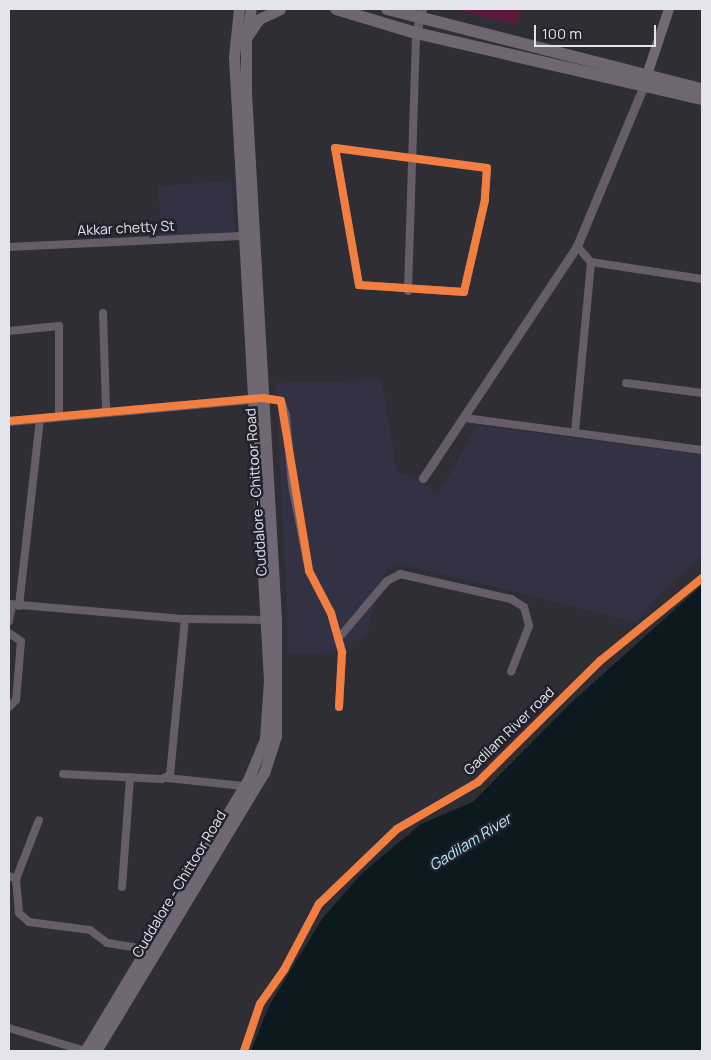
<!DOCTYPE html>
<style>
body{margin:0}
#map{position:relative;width:711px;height:1060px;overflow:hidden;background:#2f2e35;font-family:Manrope,sans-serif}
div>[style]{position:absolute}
.built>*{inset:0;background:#333244;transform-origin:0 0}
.green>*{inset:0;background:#5a193d}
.water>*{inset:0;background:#0c191e}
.minor>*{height:8px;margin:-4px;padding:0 4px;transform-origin:4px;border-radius:4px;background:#655e68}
.tertiary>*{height:9px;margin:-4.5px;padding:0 4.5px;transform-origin:4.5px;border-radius:4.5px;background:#655e68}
.secondary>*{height:10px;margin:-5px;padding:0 5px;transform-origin:5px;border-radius:5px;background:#716975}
.primary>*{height:11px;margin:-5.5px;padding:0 5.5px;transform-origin:5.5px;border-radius:5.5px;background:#706774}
.trunk>*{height:12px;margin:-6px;padding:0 6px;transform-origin:6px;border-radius:6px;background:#6e6672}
.cycleway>*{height:8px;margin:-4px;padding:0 4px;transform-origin:4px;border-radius:4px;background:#f27e40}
span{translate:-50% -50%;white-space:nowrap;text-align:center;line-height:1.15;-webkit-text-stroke:5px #22212e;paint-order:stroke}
.street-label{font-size:14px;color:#e4e4ed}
.water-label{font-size:15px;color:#b6eafb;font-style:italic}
.frame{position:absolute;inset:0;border:10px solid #e4e4ed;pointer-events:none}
.scale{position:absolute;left:534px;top:25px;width:122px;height:22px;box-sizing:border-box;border:2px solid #e4e4ed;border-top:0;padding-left:6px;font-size:15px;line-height:18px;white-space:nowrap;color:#e4e4ed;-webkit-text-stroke:4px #22212e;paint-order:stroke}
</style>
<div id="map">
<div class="built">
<i style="left:231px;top:181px;width:51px;height:73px;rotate:86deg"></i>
<i style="clip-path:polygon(382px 380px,396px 471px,420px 480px,438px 495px,477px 425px,702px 455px,702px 555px,650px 604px,638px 622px,396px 563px,383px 575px,365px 636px,330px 653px,289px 654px,276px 383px)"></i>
</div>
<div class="green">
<i style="clip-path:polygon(451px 9px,521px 9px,517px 24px)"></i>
</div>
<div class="water">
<i style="clip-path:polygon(702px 585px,702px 1051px,251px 1051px,269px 1006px,322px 919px,361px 874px,421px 824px,473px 802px,571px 703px)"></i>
</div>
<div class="minor">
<i style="left:335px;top:148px;width:153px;rotate:7.5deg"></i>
<i style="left:487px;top:168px;width:32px;rotate:94deg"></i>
<i style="left:485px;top:200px;width:94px;rotate:102.9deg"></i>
<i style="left:464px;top:292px;width:105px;rotate:-176.2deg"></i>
<i style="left:359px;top:285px;width:139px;rotate:-99.9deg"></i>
<i style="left:577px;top:246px;width:21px;rotate:49deg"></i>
<i style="left:591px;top:262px;width:112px;rotate:8.7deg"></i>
<i style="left:9px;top:247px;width:237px;rotate:-2.7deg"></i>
<i style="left:408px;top:291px;width:258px;rotate:-88.2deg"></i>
<i style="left:103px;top:313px;width:97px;rotate:88.2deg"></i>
<i style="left:9px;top:331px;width:50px;rotate:-5.7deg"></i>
<i style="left:59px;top:326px;width:90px;rotate:90deg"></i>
<i style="left:626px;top:383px;width:77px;rotate:7.5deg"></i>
<i style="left:263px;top:398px;width:18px;rotate:9deg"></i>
<i style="left:281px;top:401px;width:15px;rotate:70deg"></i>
<i style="left:286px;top:415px;width:70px;rotate:85.1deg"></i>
<i style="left:292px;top:485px;width:88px;rotate:78.8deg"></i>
<i style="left:309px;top:571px;width:47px;rotate:62.4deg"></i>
<i style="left:331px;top:613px;width:41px;rotate:74.2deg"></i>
<i style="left:342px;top:652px;width:55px;rotate:93.1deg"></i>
<i style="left:465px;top:418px;width:239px;rotate:7.7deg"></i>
<i style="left:575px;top:432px;width:171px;rotate:-84.6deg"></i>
<i style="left:9px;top:604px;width:177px;rotate:4.9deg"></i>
<i style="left:185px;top:619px;width:84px;rotate:0.7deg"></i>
<i style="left:19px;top:606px;width:187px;rotate:-83.6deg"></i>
<i style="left:9px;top:621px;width:17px;rotate:-80deg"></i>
<i style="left:9px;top:633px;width:14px;rotate:34deg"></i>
<i style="left:21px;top:641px;width:59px;rotate:94.8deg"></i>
<i style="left:16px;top:700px;width:10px;rotate:135deg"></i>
<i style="left:338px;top:639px;width:76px;rotate:-49.8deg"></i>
<i style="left:387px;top:581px;width:15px;rotate:-28deg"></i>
<i style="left:400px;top:574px;width:114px;rotate:12.7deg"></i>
<i style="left:511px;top:599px;width:15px;rotate:32deg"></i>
<i style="left:524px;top:607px;width:20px;rotate:75deg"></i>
<i style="left:529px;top:626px;width:49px;rotate:111.4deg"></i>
<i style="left:63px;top:774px;width:99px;rotate:2.9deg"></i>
<i style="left:162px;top:779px;width:9px;rotate:-27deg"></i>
<i style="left:170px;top:775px;width:157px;rotate:-84.5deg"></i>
<i style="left:167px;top:778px;width:77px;rotate:5.9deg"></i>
<i style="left:9px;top:876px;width:8px;rotate:23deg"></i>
<i style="left:16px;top:879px;width:63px;rotate:-68.7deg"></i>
<i style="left:16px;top:879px;width:34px;rotate:85deg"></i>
<i style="left:19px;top:913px;width:13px;rotate:42deg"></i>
<i style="left:29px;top:922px;width:62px;rotate:7.5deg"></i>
<i style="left:90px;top:930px;width:21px;rotate:37deg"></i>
<i style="left:107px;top:943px;width:26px;rotate:9deg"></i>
<i style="left:133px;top:947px;width:13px;rotate:45deg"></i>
<i style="left:122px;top:887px;width:110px;rotate:-85.8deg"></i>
<i style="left:9px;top:1028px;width:79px;rotate:16.8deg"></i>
<i style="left:244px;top:1051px;width:50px;rotate:-71.2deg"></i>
<i style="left:260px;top:1004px;width:42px;rotate:-54.8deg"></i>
<i style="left:284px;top:970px;width:75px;rotate:-62.1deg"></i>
<i style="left:319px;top:904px;width:108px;rotate:-43.9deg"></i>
<i style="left:397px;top:829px;width:94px;rotate:-30.1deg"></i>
<i style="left:478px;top:782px;width:172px;rotate:-44.8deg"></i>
<i style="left:600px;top:661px;width:132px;rotate:-39.1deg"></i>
</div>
<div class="tertiary">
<i style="left:416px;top:33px;width:25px;rotate:-76deg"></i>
<i style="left:9px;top:421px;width:252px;rotate:-5.2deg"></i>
<i style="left:423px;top:478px;width:278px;rotate:-56.4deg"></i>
<i style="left:577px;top:246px;width:174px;rotate:-67.4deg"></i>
</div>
<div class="secondary">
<i style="left:645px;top:81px;width:76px;rotate:-71.6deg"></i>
</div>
<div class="primary">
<i style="left:248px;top:35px;width:19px;rotate:-55deg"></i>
<i style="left:259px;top:19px;width:23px;rotate:-25deg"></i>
<i style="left:85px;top:1051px;width:316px;rotate:-59deg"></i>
<i style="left:248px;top:780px;width:44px;rotate:-67.5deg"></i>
<i style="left:265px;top:739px;width:58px;rotate:-86.1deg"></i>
<i style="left:269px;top:681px;width:625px;rotate:-93.21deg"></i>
<i style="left:234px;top:57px;width:48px;rotate:-84.1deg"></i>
<i style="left:96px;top:1051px;width:325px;rotate:-58.9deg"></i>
<i style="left:264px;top:773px;width:39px;rotate:-72deg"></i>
<i style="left:276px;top:736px;width:116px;rotate:-90deg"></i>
<i style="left:276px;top:620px;width:527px;rotate:-93.26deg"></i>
<i style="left:246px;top:94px;width:55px;rotate:-90deg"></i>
<i style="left:246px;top:39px;width:30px;rotate:-81deg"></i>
</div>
<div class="trunk">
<i style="left:336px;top:9px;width:84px;rotate:16.7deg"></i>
<i style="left:416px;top:33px;width:294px;rotate:13deg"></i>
<i style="left:387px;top:9px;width:325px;rotate:14.3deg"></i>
</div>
<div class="cycleway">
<i style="left:335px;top:148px;width:153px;rotate:7.5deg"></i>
<i style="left:487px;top:168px;width:32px;rotate:94deg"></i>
<i style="left:485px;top:200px;width:94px;rotate:102.9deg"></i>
<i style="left:464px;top:292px;width:105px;rotate:-176.2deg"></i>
<i style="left:359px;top:285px;width:139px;rotate:-99.9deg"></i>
<i style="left:9px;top:421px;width:255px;rotate:-5.2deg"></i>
<i style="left:263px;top:398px;width:18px;rotate:9deg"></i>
<i style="left:281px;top:401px;width:172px;rotate:80.6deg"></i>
<i style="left:309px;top:571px;width:47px;rotate:62.4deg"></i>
<i style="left:331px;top:613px;width:41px;rotate:74.2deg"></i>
<i style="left:342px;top:652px;width:55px;rotate:93.1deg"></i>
<i style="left:244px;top:1051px;width:50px;rotate:-71.2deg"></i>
<i style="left:260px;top:1004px;width:42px;rotate:-54.8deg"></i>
<i style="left:284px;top:970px;width:75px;rotate:-62.1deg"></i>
<i style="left:319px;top:904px;width:108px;rotate:-43.9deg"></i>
<i style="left:397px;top:829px;width:94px;rotate:-30.1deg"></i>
<i style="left:478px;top:782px;width:172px;rotate:-44.8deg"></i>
<i style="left:600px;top:661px;width:132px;rotate:-39.1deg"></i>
</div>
<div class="street-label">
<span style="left:126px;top:228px;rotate:-3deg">Akkar chetty St</span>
<span style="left:256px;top:492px;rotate:-94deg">Cuddalore - Chittoor Road</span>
<span style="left:509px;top:731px;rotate:-44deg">Gadilam River road</span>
<span style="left:179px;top:884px;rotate:-59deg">Cuddalore - Chittoor Road</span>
</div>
<div class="water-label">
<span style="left:470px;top:842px;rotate:-32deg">Gadilam River</span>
</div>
<div class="frame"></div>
<div class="scale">100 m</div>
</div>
